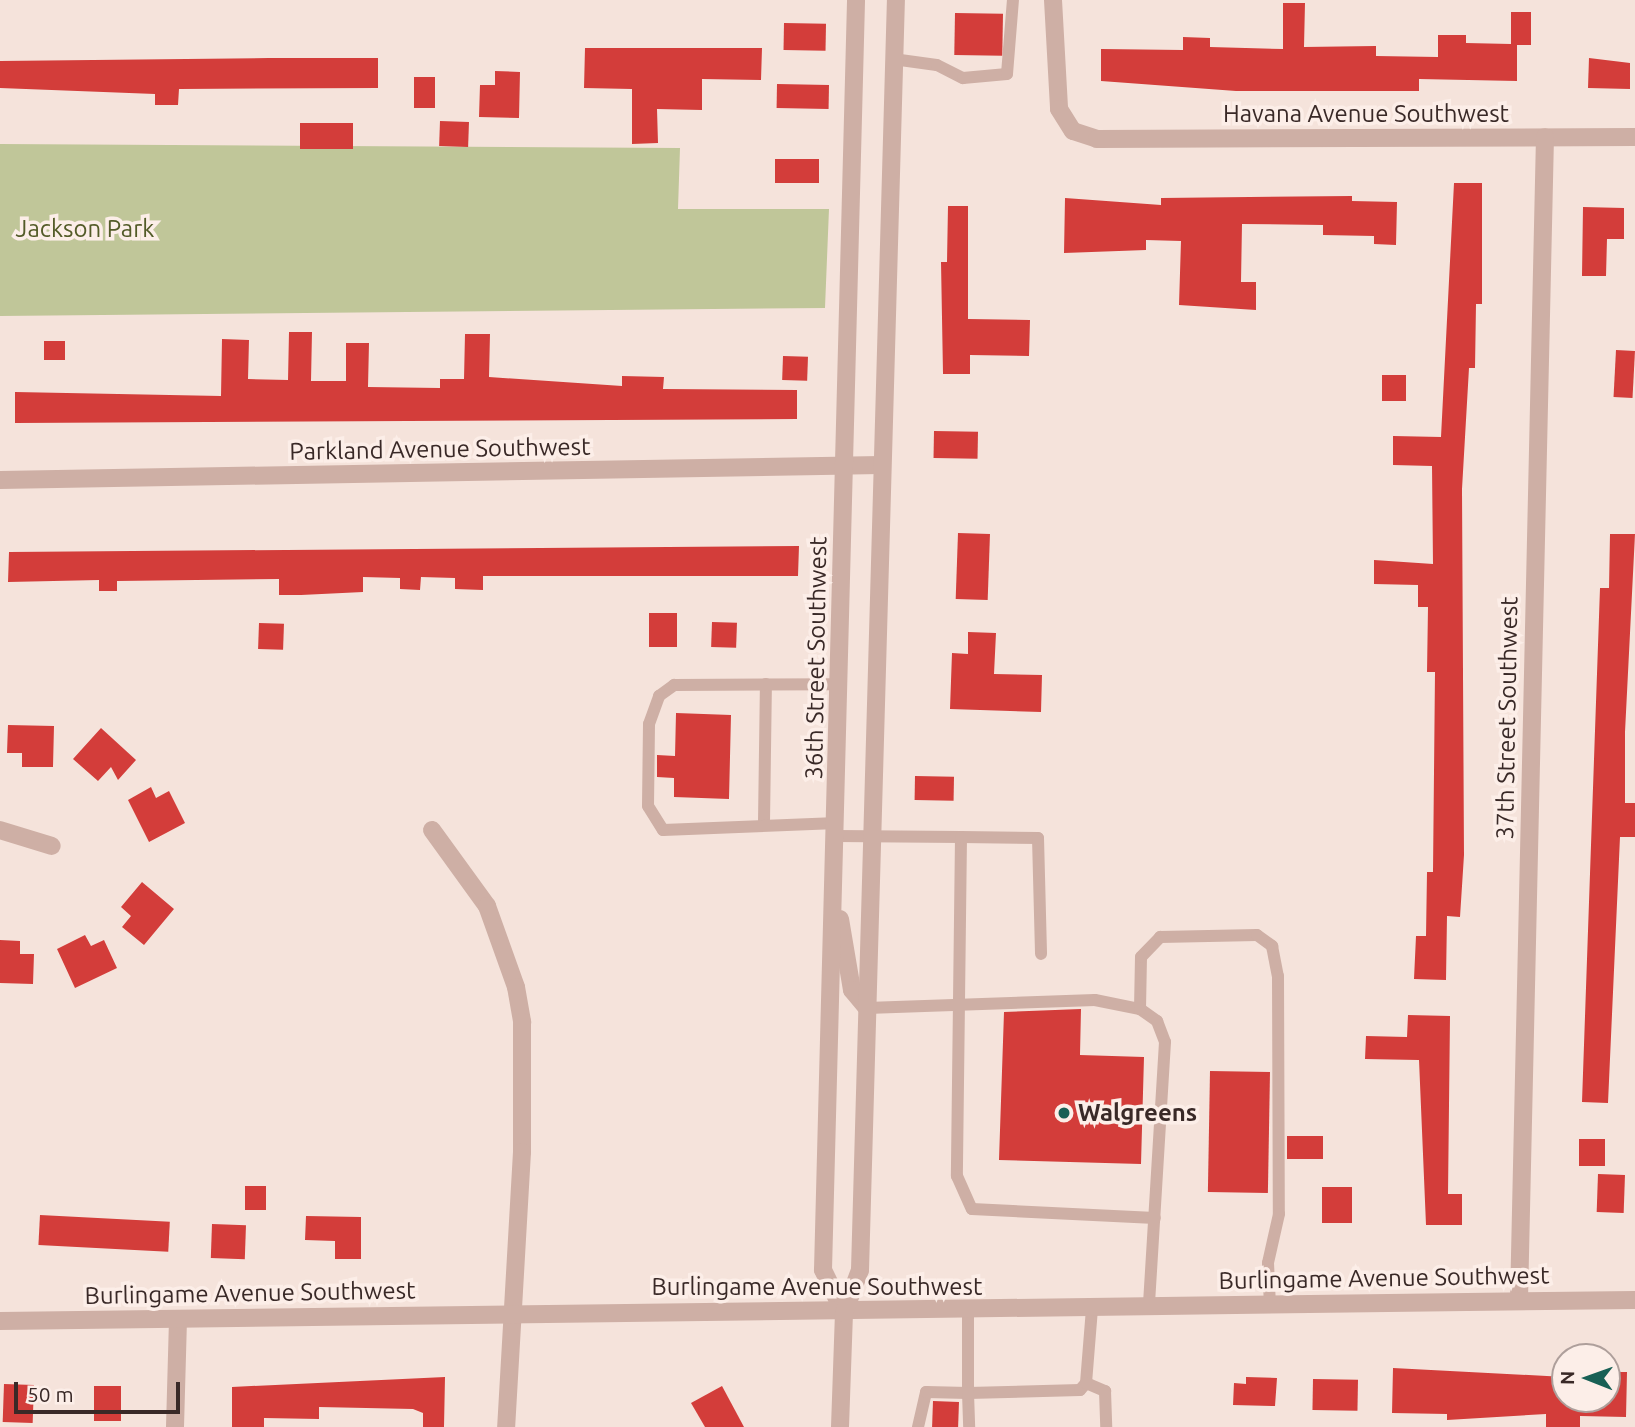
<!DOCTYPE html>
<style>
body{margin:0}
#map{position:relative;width:1635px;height:1427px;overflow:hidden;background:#f5e3db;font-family:Ubuntu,sans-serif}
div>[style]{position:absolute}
.green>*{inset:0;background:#c0c699}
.building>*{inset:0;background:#d33d3a;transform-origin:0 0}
.service>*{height:12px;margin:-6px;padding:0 6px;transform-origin:6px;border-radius:6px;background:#ceafa5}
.minor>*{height:18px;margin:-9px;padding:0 9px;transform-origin:9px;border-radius:9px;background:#ceafa5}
.tertiary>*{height:18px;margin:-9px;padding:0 9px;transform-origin:9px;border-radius:9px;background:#ceafa5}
.dots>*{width:19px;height:19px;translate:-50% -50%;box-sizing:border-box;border:4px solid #fceee8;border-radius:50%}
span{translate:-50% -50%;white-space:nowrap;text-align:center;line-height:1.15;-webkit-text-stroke:7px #fceee8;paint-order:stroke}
.street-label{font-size:24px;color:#392927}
.park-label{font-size:24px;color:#535b28}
.poi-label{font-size:24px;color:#392927;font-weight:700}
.left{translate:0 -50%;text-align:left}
.north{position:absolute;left:1551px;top:1343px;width:70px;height:70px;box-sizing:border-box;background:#fceee8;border:2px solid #ae9f9b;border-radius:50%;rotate:271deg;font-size:19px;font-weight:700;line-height:28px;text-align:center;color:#392927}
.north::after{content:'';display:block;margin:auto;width:24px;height:32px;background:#186055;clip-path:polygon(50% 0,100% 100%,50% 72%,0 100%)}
.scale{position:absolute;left:14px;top:1382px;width:166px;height:32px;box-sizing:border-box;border:4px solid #392927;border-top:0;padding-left:9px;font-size:21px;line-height:24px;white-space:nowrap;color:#392927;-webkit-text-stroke:5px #fceee8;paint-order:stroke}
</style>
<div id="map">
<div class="green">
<i style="clip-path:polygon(0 144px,680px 148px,678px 209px,829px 209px,825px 308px,0 316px)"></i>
</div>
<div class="building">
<i style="clip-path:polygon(1283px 3px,1305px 3px,1304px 47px,1376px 46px,1376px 56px,1438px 57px,1438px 35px,1466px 35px,1466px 43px,1511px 44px,1511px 12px,1531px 12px,1531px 45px,1517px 45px,1517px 81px,1419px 79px,1419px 91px,1236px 91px,1101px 81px,1101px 49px,1183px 50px,1183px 37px,1210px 38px,1210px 47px,1283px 49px)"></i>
<i style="left:955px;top:13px;width:48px;height:42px;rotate:1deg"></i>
<i style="left:784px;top:23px;width:42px;height:27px;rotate:1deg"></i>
<i style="clip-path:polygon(585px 48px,762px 48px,761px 80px,702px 79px,702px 110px,657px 109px,658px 143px,632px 144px,632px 89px,584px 88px)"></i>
<i style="clip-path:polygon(269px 58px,378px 58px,378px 88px,179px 89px,178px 105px,155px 105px,155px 94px,0 88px,0 61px)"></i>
<i style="clip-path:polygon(1589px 58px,1630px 63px,1630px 89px,1588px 88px)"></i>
<i style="clip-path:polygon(495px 71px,520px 72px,519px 118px,479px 117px,480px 85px,495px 85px)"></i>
<i style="left:414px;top:77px;width:21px;height:31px"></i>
<i style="left:777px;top:84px;width:52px;height:24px;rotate:1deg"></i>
<i style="left:440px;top:121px;width:29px;height:25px;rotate:2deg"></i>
<i style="left:300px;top:123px;width:53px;height:26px"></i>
<i style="left:775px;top:159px;width:44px;height:24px"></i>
<i style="clip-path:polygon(1454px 183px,1482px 183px,1482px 304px,1476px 304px,1475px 368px,1469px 368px,1462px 489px,1464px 855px,1460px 917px,1447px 916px,1446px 980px,1414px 979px,1416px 936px,1426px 936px,1427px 872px,1433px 872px,1435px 672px,1427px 672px,1428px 607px,1418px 607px,1418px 585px,1374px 584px,1374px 560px,1433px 564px,1432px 466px,1393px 465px,1393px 436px,1441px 437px)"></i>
<i style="clip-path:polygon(1352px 196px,1352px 201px,1397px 202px,1396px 245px,1374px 244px,1374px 236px,1323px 235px,1323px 225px,1242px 224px,1241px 282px,1256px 282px,1256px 310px,1179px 305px,1181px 241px,1146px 240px,1146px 250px,1064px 253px,1065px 198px,1161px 205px,1161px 198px)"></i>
<i style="clip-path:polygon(948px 206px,968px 206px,968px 319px,1030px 320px,1029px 356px,970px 355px,970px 374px,943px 374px,941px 262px,947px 262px)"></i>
<i style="clip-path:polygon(1583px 207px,1624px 208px,1624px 239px,1607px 239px,1606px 276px,1582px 276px)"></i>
<i style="clip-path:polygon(289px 332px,312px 332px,311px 381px,346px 381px,346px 343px,369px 343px,368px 387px,440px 388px,440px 379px,464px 379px,465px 334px,490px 334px,489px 377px,622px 386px,622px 376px,664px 377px,663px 389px,797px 390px,797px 419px,15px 423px,15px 392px,221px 396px,222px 339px,249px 340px,248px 379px,288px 380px)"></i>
<i style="left:44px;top:341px;width:21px;height:19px"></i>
<i style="left:1616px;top:350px;width:19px;height:47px;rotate:3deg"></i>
<i style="left:783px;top:356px;width:25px;height:24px;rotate:2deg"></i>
<i style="left:1382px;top:375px;width:24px;height:26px"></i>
<i style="left:934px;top:431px;width:44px;height:27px;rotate:1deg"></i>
<i style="left:958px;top:533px;width:32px;height:66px;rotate:2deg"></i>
<i style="clip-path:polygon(1610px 534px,1635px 534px,1625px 732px,1625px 803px,1635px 803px,1635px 837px,1620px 837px,1608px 1103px,1582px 1102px,1600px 588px,1609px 588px)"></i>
<i style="clip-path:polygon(799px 546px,798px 576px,483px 576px,483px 590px,455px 589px,455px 578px,421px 577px,420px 590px,400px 589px,400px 578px,363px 577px,363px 592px,301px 595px,279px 595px,279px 579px,117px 581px,117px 591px,99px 591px,99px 580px,8px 582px,9px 552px)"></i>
<i style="left:649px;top:613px;width:28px;height:34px"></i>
<i style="left:712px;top:622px;width:25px;height:25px;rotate:2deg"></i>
<i style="left:259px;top:623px;width:25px;height:26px;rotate:2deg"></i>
<i style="clip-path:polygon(968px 632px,996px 633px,994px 674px,1042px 675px,1041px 712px,950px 709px,952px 653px,968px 654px)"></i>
<i style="clip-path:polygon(676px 713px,731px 715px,729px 799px,674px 797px,674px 778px,657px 777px,657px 755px,675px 756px)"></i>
<i style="clip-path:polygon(8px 725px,54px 726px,53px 767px,22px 767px,22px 753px,7px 753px)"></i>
<i style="clip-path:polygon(101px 728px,136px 760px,118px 780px,111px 767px,98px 781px,73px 759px)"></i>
<i style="left:915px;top:776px;width:39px;height:24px;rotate:1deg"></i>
<i style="clip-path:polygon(151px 787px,156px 798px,169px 791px,185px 823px,149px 842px,128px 800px)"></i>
<i style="clip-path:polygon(142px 882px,174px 909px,144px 945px,122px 927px,131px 916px,121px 907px)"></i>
<i style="clip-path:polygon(85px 935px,91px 946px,104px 940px,117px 968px,75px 988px,57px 949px)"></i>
<i style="clip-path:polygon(0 940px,20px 941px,20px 954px,34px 954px,33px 984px,0 983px)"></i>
<i style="clip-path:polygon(1081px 1009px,1080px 1055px,1144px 1057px,1141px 1164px,999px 1160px,1004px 1012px)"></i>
<i style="clip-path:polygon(1408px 1015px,1450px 1016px,1448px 1194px,1462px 1194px,1462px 1225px,1426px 1225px,1419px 1060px,1365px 1059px,1366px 1036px,1407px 1037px)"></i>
<i style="left:1210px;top:1071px;width:60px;height:121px;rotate:1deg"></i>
<i style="left:1287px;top:1136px;width:36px;height:23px"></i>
<i style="left:1579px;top:1139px;width:26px;height:27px"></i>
<i style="left:1598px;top:1174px;width:27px;height:38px;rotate:2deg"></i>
<i style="left:245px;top:1186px;width:21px;height:24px"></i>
<i style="left:1322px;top:1187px;width:30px;height:36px"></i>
<i style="left:40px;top:1215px;width:130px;height:30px;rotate:3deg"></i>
<i style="clip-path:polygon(306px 1216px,361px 1217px,361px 1259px,335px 1259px,335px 1241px,305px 1240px)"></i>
<i style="left:212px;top:1224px;width:34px;height:34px;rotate:2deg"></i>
<i style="clip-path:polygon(1393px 1368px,1565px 1377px,1565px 1399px,1607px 1399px,1607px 1372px,1627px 1372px,1626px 1417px,1580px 1416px,1580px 1427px,1546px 1427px,1546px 1414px,1447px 1420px,1447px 1414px,1392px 1413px)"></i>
<i style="clip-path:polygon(445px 1377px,444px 1427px,423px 1427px,423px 1413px,413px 1409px,319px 1407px,319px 1419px,264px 1418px,264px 1427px,232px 1427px,232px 1387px)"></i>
<i style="clip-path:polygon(1246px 1377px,1277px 1378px,1275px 1406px,1233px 1405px,1234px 1383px,1246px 1384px)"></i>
<i style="left:1313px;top:1379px;width:45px;height:31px;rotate:1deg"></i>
<i style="left:4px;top:1384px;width:30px;height:38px;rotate:2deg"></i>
<i style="left:94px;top:1386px;width:27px;height:35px"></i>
<i style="clip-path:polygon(722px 1386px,744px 1427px,705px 1427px,691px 1403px)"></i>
<i style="left:933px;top:1401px;width:26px;height:26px;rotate:2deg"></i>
</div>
<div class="service">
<i style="left:893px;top:59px;width:44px;rotate:7.8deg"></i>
<i style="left:937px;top:65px;width:29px;rotate:27deg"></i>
<i style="left:963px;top:78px;width:44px;rotate:-5.2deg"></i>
<i style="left:1007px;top:74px;width:74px;rotate:-85.4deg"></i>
<i style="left:764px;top:822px;width:138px;rotate:-89.2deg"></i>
<i style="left:837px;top:823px;width:174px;rotate:177.7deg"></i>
<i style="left:663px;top:830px;width:28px;rotate:-122deg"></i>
<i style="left:648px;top:806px;width:82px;rotate:-89.3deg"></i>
<i style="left:649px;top:724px;width:30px;rotate:-70deg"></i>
<i style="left:659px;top:696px;width:19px;rotate:-36deg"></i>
<i style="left:674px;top:685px;width:166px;rotate:-0.3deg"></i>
<i style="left:837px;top:836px;width:124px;rotate:0.5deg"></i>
<i style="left:961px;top:837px;width:339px;rotate:90.7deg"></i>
<i style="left:957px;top:1176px;width:36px;rotate:66deg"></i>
<i style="left:972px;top:1209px;width:183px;rotate:2.8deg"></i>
<i style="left:961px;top:837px;width:77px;rotate:0.7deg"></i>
<i style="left:1038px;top:838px;width:116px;rotate:88.5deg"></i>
<i style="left:867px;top:1008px;width:228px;rotate:-2deg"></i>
<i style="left:1095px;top:1000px;width:46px;rotate:11.3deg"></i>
<i style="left:1140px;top:1009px;width:21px;rotate:35deg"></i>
<i style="left:1157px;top:1021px;width:22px;rotate:69deg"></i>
<i style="left:1165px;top:1042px;width:265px;rotate:93.5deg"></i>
<i style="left:1140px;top:1009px;width:52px;rotate:-88.9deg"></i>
<i style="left:1141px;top:957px;width:28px;rotate:-46deg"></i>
<i style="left:1160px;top:937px;width:97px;rotate:-1.2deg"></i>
<i style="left:1257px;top:935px;width:19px;rotate:36deg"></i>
<i style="left:1272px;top:946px;width:31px;rotate:79deg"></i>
<i style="left:1278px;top:976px;width:238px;rotate:89.8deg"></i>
<i style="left:1279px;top:1214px;width:50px;rotate:102.7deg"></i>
<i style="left:1268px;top:1263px;width:42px;rotate:87.3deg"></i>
<i style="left:968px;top:1310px;width:83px;rotate:90deg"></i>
<i style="left:968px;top:1393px;width:112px;rotate:-1.5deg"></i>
<i style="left:1080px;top:1390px;width:9px;rotate:-49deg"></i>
<i style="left:1086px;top:1383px;width:74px;rotate:-85.4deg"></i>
<i style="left:1086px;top:1383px;width:21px;rotate:23deg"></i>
<i style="left:1105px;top:1391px;width:36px;rotate:88deg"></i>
<i style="left:918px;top:1427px;width:36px;rotate:-77deg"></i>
<i style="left:926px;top:1392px;width:42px;rotate:1.4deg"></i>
<i style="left:968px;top:1393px;width:34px;rotate:88deg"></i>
</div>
<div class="minor">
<i style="left:1053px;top:0;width:109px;rotate:86.8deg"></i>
<i style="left:1059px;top:109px;width:26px;rotate:58deg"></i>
<i style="left:1073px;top:131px;width:25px;rotate:18deg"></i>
<i style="left:1097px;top:139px;width:538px;rotate:-0.21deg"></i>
<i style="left:0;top:480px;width:881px;rotate:-0.98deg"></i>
<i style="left:0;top:830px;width:54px;rotate:17.1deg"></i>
<i style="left:432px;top:830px;width:94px;rotate:54.1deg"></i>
<i style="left:487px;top:906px;width:86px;rotate:70.3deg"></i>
<i style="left:516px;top:987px;width:36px;rotate:80deg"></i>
<i style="left:522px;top:1022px;width:130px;rotate:90deg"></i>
<i style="left:522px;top:1152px;width:275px;rotate:93.3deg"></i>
<i style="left:1519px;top:1300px;width:1163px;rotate:-88.72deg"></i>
<i style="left:175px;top:1427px;width:107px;rotate:-88.4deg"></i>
</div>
<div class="tertiary">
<i style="left:840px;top:919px;width:72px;rotate:80.4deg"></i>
<i style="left:852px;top:990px;width:23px;rotate:50deg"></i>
<i style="left:844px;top:1313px;width:48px;rotate:-116deg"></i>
<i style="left:823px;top:1270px;width:1270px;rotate:-88.51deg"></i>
<i style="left:0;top:1321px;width:1635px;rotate:-0.74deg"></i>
<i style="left:840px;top:1427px;width:114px;rotate:-88deg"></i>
<i style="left:844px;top:1313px;width:46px;rotate:-69.6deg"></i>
<i style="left:860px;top:1270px;width:1271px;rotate:-88.38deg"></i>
</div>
<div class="dots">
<i style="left:1064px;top:1113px;background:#186055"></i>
</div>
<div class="street-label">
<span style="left:1366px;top:114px">Havana Avenue Southwest</span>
<span style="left:440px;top:449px;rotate:-1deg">Parkland Avenue Southwest</span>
<span style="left:816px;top:658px;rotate:-89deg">36th Street Southwest</span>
<span style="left:1507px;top:718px;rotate:-89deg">37th Street Southwest</span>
<span style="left:1384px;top:1278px;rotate:-1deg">Burlingame Avenue Southwest</span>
<span style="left:817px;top:1287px">Burlingame Avenue Southwest</span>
<span style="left:250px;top:1293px;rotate:-1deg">Burlingame Avenue Southwest</span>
</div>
<div class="park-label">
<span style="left:85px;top:229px">Jackson Park</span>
</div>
<div class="poi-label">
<span class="left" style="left:1078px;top:1113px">Walgreens</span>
</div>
<div class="north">N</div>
<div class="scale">50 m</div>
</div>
